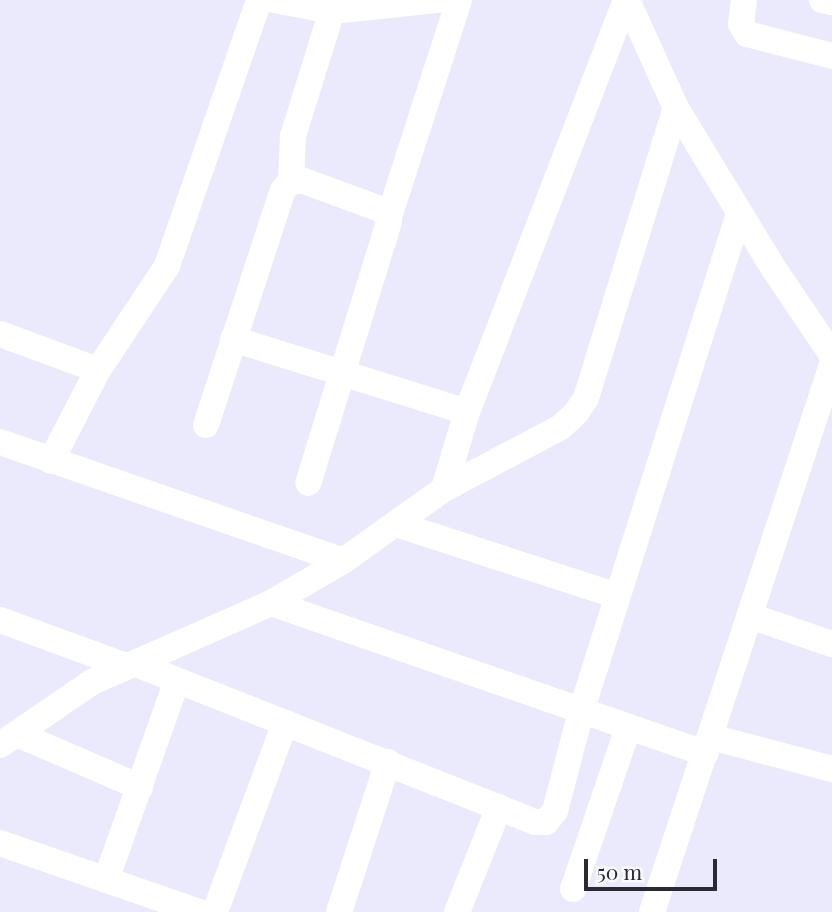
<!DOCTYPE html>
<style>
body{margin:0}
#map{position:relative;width:832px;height:912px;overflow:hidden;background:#ebeafc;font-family:"Playfair Display",serif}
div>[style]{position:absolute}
.minor>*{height:26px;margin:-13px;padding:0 13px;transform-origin:13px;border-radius:13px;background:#fff}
span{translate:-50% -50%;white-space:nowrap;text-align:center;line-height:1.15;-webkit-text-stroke:5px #f9f9ff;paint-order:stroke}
.scale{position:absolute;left:584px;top:859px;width:133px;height:32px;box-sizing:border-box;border:4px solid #2a2a34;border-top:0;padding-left:9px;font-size:21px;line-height:24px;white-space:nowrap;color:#2a2a34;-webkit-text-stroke:5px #f9f9ff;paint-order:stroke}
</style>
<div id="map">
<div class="minor">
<i style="left:275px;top:0;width:58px;rotate:10.9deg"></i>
<i style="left:332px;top:11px;width:105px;rotate:-6deg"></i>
<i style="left:627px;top:0;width:119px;rotate:65.6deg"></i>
<i style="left:676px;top:108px;width:188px;rotate:58.7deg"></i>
<i style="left:774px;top:269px;width:104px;rotate:56deg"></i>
<i style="left:744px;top:0;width:24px;rotate:97deg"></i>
<i style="left:741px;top:24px;width:12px;rotate:59deg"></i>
<i style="left:747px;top:34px;width:88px;rotate:14.5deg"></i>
<i style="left:822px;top:0;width:10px;rotate:11deg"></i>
<i style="left:291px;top:181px;width:45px;rotate:-87.5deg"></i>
<i style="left:293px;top:136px;width:131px;rotate:-72.7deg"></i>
<i style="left:389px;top:217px;width:228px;rotate:-72.1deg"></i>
<i style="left:0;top:334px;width:104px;rotate:20.2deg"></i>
<i style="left:233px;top:339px;width:245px;rotate:17.3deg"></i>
<i style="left:206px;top:425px;width:247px;rotate:-71.9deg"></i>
<i style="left:283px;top:190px;width:12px;rotate:-48deg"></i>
<i style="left:291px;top:181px;width:13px"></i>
<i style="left:304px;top:181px;width:84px;rotate:20.2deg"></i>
<i style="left:383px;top:210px;width:13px;rotate:63deg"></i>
<i style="left:389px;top:222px;width:273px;rotate:107.2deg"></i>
<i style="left:0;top:442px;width:363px;rotate:19.1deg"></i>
<i style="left:51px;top:461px;width:102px;rotate:-62.7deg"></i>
<i style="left:98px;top:370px;width:125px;rotate:-56.4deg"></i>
<i style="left:167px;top:266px;width:281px;rotate:-70.9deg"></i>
<i style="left:444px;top:489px;width:80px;rotate:-73.4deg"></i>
<i style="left:467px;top:412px;width:442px;rotate:-68.9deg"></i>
<i style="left:396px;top:524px;width:233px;rotate:18deg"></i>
<i style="left:271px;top:603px;width:460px;rotate:19.1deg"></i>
<i style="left:750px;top:616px;width:87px;rotate:18.9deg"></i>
<i style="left:0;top:620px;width:134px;rotate:20.1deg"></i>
<i style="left:136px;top:664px;width:429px;rotate:21.6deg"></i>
<i style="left:535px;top:822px;width:11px"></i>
<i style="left:546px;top:822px;width:14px;rotate:-51deg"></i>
<i style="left:555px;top:811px;width:102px;rotate:-75.3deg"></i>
<i style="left:581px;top:712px;width:522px;rotate:-72.4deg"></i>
<i style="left:17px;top:734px;width:134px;rotate:23.3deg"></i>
<i style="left:711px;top:737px;width:125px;rotate:14.8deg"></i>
<i style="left:0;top:745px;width:112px;rotate:-34.4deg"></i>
<i style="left:92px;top:682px;width:196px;rotate:-23.8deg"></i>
<i style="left:271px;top:603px;width:83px;rotate:-30.3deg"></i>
<i style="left:343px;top:561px;width:124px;rotate:-35.5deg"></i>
<i style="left:444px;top:489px;width:132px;rotate:-27.9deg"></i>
<i style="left:561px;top:427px;width:21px;rotate:-43deg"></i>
<i style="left:576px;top:413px;width:18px;rotate:-56deg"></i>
<i style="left:586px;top:398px;width:304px;rotate:-72.8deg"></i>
<i style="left:0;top:843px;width:211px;rotate:19.1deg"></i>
<i style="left:106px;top:880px;width:211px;rotate:-70.4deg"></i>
<i style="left:573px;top:889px;width:170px;rotate:-71.1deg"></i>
<i style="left:215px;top:912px;width:202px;rotate:-69.7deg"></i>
<i style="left:339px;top:912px;width:158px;rotate:-71.9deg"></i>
<i style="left:457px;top:912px;width:113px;rotate:-68.2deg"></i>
<i style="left:652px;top:912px;width:576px;rotate:-71.79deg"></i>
</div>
<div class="scale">50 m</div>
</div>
